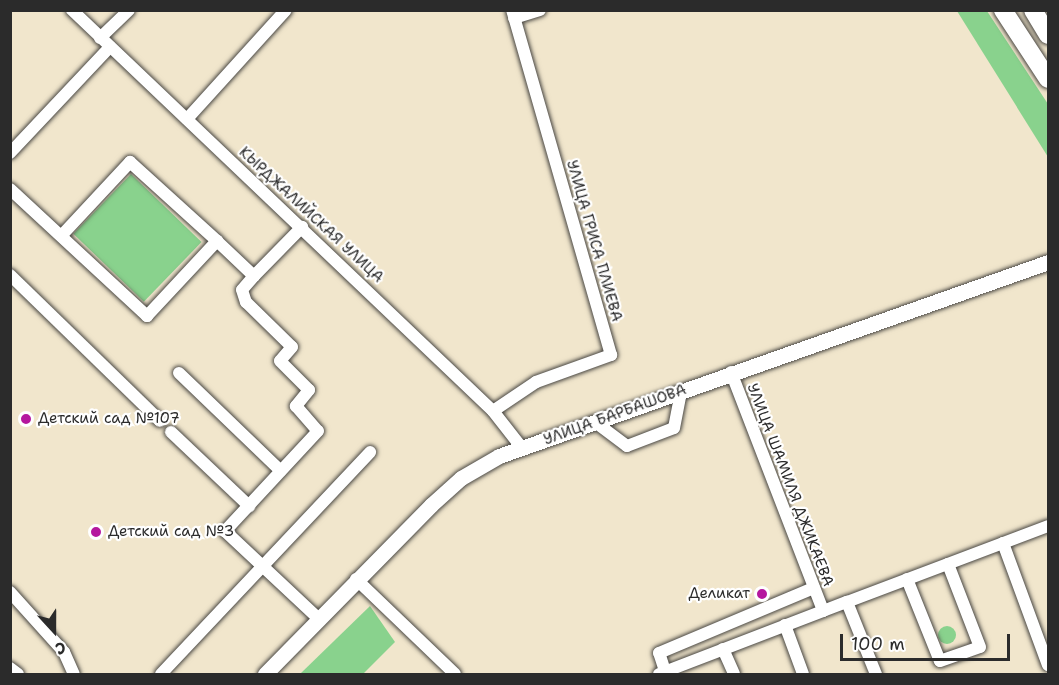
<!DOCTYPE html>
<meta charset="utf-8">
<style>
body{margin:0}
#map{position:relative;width:1059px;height:685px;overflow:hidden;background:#f1e6cc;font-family:"Shantell Sans",sans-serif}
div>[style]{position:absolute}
.green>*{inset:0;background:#89d28d;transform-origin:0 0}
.round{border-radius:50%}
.roads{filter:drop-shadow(0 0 2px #494743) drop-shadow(0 0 2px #494743)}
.minor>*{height:12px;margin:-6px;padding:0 6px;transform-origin:6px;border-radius:6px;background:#fff}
.major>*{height:15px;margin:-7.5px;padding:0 7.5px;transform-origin:7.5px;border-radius:7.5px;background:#fff}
.highway>*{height:18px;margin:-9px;padding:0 9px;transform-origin:9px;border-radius:9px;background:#fff}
.dots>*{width:16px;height:16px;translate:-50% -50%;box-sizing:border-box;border:3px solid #fff;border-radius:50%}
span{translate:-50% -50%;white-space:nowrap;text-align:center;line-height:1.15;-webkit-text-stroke:4.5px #fff;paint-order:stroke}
.street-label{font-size:15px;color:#2b2b2b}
.poi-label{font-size:15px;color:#2b2b2b}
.left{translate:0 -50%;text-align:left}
.right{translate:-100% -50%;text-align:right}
.frame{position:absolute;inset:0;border:12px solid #2b2b2b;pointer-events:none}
.north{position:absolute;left:24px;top:601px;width:60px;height:60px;-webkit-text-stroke:4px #fff;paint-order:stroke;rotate:159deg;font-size:16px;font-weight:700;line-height:24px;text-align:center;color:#2b2b2b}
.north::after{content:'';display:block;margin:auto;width:21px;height:27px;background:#2b2b2b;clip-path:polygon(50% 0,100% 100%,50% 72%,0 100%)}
.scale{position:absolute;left:840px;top:634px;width:170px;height:27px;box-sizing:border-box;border:3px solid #2b2b2b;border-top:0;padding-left:8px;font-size:18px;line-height:21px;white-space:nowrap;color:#2b2b2b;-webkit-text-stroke:4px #fff;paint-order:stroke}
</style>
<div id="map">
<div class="green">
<i style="clip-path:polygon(957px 11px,987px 11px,1048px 104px,1048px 157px)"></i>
<i style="left:131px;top:174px;width:98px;height:83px;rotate:44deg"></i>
<i style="clip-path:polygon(370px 606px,395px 642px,363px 674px,300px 674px)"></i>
<i class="round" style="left:938px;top:626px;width:18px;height:18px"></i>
</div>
<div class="roads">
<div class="minor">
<i style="left:72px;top:10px;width:581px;rotate:43.61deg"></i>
<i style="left:493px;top:411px;width:47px;rotate:51.9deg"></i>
<i style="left:514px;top:18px;width:27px;rotate:-17deg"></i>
<i style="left:100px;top:38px;width:40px;rotate:-44deg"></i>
<i style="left:187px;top:119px;width:147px;rotate:-47.8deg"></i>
<i style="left:10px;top:153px;width:146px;rotate:-46.7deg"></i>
<i style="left:10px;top:189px;width:187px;rotate:42.8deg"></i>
<i style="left:147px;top:316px;width:103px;rotate:-47deg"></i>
<i style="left:217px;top:241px;width:51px;rotate:43.4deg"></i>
<i style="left:254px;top:276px;width:69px;rotate:-45.6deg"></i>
<i style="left:62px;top:235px;width:100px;rotate:-47deg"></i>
<i style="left:130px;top:162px;width:118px;rotate:42.2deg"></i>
<i style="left:10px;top:275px;width:209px;rotate:44.2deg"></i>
<i style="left:254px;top:276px;width:18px;rotate:131deg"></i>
<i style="left:242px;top:290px;width:13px;rotate:72deg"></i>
<i style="left:246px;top:302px;width:64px;rotate:44.4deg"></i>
<i style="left:292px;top:347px;width:18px;rotate:131deg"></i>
<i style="left:280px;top:361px;width:41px;rotate:45deg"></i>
<i style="left:309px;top:390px;width:21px;rotate:129deg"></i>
<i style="left:296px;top:406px;width:33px;rotate:49deg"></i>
<i style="left:318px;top:431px;width:137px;rotate:132.9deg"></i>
<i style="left:225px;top:531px;width:127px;rotate:43.1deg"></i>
<i style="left:731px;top:372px;width:256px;rotate:68.9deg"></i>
<i style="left:823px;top:611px;width:26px;rotate:-21deg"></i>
<i style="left:847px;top:602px;width:78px;rotate:68.1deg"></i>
<i style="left:179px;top:373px;width:141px;rotate:43.9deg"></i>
<i style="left:493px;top:411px;width:52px;rotate:-34deg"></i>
<i style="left:536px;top:382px;width:80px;rotate:-19.8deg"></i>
<i style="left:611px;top:355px;width:359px;rotate:-106deg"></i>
<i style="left:595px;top:422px;width:40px;rotate:37deg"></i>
<i style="left:627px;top:446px;width:50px;rotate:-21deg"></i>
<i style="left:674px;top:428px;width:38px;rotate:-79deg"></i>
<i style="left:171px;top:432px;width:108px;rotate:43.5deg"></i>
<i style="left:1003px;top:543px;width:130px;rotate:69.8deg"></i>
<i style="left:356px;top:579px;width:137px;rotate:43.8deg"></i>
<i style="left:907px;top:579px;width:88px;rotate:68.1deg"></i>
<i style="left:940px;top:661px;width:42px;rotate:-19.3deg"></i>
<i style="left:980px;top:647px;width:89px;rotate:-111.1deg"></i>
<i style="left:10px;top:592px;width:81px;rotate:48deg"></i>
<i style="left:64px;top:652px;width:24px;rotate:66deg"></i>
<i style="left:847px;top:602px;width:215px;rotate:-20.7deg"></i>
<i style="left:785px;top:625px;width:52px;rotate:69.8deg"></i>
<i style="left:723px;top:649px;width:27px;rotate:66deg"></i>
<i style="left:10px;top:668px;width:10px;rotate:37deg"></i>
<i style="left:665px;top:671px;width:19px;rotate:-108deg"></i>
<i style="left:659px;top:653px;width:168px;rotate:-22.8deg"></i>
<i style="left:161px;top:674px;width:305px;rotate:-46.7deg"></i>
<i style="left:659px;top:674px;width:176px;rotate:-21deg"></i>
</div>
<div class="major">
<i style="left:265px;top:674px;width:237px;rotate:-45.5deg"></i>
<i style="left:431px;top:505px;width:40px;rotate:-42deg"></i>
<i style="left:461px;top:478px;width:44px;rotate:-30.1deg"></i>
<i style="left:499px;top:456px;width:582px;rotate:-19.46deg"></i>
</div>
<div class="highway">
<i style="left:1003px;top:10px;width:82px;rotate:56.9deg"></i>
<i style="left:1033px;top:10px;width:29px;rotate:59deg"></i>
</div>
</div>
<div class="dots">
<i style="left:26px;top:419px;background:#b5179e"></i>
<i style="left:96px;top:532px;background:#b5179e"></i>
<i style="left:762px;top:594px;background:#b5179e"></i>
</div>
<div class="street-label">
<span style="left:311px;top:215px;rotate:43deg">КЫРДЖАЛИЙСКАЯ УЛИЦА</span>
<span style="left:594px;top:241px;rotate:74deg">УЛИЦА ГРИСА ПЛИЕВА</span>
<span style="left:615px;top:415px;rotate:-20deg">УЛИЦА БАРБАШОВА</span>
<span style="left:790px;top:485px;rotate:69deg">УЛИЦА ШАМИЛЯ ДЖИКАЕВА</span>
</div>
<div class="poi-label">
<span class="left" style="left:38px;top:419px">Детский сад №107</span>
<span class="left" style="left:108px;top:532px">Детский сад №3</span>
<span class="right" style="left:750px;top:594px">Деликат</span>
</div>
<div class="frame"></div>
<div class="north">С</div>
<div class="scale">100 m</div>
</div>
